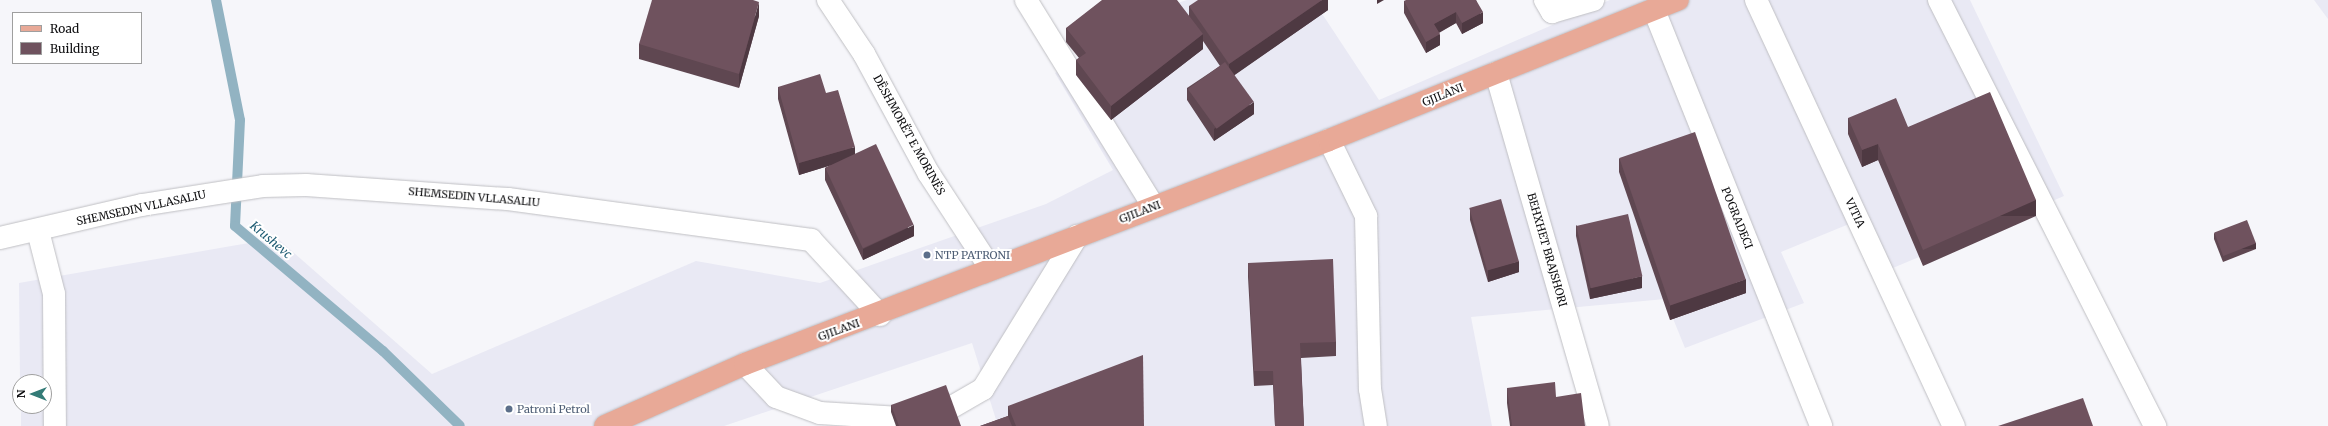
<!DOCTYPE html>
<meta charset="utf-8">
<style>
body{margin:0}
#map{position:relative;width:2328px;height:426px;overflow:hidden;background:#f6f6fa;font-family:Merriweather,serif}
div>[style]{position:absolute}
.built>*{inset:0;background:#e9e9f4}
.stream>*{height:10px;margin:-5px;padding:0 5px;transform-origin:5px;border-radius:5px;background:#92b3c2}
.roads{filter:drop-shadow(0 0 1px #bfbfc3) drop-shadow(0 0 1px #bfbfc3)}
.minor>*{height:22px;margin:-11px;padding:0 11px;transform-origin:11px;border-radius:11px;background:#fff}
.major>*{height:22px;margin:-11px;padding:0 11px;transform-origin:11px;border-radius:11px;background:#e8a997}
.wall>*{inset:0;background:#5f4751}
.shaded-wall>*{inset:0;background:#4e3942;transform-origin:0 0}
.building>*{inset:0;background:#6f525e;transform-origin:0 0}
.dots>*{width:11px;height:11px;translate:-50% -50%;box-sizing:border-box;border:2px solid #fff;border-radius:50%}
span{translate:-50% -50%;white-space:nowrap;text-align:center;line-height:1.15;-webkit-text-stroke:4px #fff;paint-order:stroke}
.street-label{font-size:11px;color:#0e0e10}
.service-label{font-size:11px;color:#4e5e75}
.left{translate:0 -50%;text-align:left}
.water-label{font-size:12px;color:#1f5c73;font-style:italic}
.legend{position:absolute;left:12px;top:12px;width:130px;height:52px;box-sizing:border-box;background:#fff;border:1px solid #9f9f9f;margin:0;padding:5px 7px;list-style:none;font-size:12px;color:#0e0e10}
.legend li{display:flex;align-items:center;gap:8px;height:20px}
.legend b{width:20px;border:1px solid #9f9f9f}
.north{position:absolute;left:12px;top:374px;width:40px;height:40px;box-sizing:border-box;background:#fff;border:1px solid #9f9f9f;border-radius:50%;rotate:270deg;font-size:11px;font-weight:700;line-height:16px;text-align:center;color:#0e0e10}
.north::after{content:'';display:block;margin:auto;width:14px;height:18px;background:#337b77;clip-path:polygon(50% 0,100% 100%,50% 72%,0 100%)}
</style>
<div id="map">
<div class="built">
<i style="clip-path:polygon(1187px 0,1313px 0,1379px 100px,1610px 0,1970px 0,2064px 196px,1881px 273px,1849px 224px,1781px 252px,1804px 303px,1685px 348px,1665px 299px,1471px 317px,1492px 426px,998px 426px,972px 343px,724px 426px,21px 426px,21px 406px,44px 406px,44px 382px,20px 382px,19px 283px,277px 238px,432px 374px,696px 261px,820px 283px,1046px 204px,1113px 170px,1055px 73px,1151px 11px)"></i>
<i style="clip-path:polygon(2314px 0,2328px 0,2328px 19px)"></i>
</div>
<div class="stream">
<i style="left:216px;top:0;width:122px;rotate:78.7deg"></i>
<i style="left:240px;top:120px;width:106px;rotate:92.7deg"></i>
<i style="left:235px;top:226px;width:194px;rotate:40.2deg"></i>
<i style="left:383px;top:351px;width:107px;rotate:44.2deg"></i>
</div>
<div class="roads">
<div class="minor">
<i style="left:828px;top:0;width:65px;rotate:56.3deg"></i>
<i style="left:864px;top:54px;width:136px;rotate:61.6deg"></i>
<i style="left:929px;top:174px;width:113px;rotate:56.9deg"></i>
<i style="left:1026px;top:0;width:243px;rotate:58.3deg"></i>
<i style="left:1545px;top:0;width:14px;rotate:60deg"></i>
<i style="left:1552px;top:12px;width:43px;rotate:-16.3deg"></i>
<i style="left:1756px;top:0;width:470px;rotate:65.1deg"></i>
<i style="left:1939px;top:0;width:478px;rotate:63.1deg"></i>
<i style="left:1654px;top:10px;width:448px;rotate:68.1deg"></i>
<i style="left:1496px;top:73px;width:367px;rotate:73.9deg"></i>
<i style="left:1329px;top:140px;width:85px;rotate:64deg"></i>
<i style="left:1366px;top:216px;width:173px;rotate:88.7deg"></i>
<i style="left:1370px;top:389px;width:37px;rotate:81deg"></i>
<i style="left:38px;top:231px;width:65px;rotate:75.7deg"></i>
<i style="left:54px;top:294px;width:132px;rotate:89.6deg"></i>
<i style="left:0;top:238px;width:146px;rotate:-13.1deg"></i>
<i style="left:142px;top:205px;width:122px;rotate:-8.9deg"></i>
<i style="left:263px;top:186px;width:43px;rotate:-1.3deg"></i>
<i style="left:306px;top:185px;width:202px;rotate:4deg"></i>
<i style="left:508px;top:199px;width:306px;rotate:7.7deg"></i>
<i style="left:811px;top:240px;width:102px;rotate:47.4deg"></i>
<i style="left:745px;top:364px;width:45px;rotate:46.8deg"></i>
<i style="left:776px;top:397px;width:47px;rotate:20deg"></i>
<i style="left:820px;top:413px;width:80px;rotate:3.6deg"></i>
<i style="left:900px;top:418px;width:46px;rotate:-8.8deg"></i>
<i style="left:945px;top:411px;width:44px;rotate:-30.1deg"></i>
<i style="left:983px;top:389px;width:180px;rotate:-58.4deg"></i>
</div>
<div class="major">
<i style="left:605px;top:426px;width:153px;rotate:-23.9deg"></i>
<i style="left:745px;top:364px;width:625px;rotate:-20.98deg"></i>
<i style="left:1329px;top:140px;width:376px;rotate:-21.9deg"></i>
</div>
</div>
<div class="wall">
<i style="clip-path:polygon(1328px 0,1328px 10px,1234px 75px,1254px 114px,1214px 141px,1187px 100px,1187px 88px,1220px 66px,1203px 41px,1203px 49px,1111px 120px,1076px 75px,1076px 60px,1079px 58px,1066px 42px,1066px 28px,1189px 16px,1189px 6px)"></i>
<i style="clip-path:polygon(1476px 0,1483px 23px,1462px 34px,1456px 23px,1439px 33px,1440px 45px,1426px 53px,1404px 13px,1404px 1px)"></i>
<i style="clip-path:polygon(759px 16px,739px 88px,639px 59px,639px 44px)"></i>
<i style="clip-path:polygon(778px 87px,826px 93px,855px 154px,914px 236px,863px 260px,825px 180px,825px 168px,831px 165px,799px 175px,778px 99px)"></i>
<i style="clip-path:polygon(1848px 118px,1908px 127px,2036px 216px,1923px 266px,1878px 160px,1862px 167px,1848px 134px)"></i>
<i style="clip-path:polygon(1619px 158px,1746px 293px,1670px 320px,1619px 172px)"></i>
<i style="clip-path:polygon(1470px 209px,1519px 272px,1488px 282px,1470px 220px)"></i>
<i style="clip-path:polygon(1576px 225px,1642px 288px,1590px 299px,1576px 236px)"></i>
<i style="clip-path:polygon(2214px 233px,2256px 249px,2223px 262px,2214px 239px)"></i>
<i style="clip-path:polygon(1248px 263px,1336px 342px,1336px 356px,1301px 358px,1304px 426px,1275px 426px,1273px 385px,1254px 386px,1248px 277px)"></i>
<i style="clip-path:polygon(1507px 388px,1585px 426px,1510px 426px,1507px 403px)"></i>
<i style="clip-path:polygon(891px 405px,961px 426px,896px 426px,891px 412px)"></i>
<i style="clip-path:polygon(1008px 406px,1144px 426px,980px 426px,1008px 416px)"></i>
</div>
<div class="shaded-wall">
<i style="clip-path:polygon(1322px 0,1328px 0,1328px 10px,1229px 79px,1229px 64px)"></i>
<i style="clip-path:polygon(1377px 0,1384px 0,1377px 4px)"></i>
<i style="clip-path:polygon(759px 2px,759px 16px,739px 88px,739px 74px)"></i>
<i style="clip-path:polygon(1456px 12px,1456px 23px,1434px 35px,1434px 24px)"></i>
<i style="clip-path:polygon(1483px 12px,1483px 23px,1462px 34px,1462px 23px)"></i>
<i style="clip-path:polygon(1203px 34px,1203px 49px,1111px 120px,1111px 106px)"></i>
<i style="clip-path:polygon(1440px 34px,1440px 45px,1426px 53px,1426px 42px)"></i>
<i style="clip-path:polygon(1254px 102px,1254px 114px,1214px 141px,1214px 129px)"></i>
<i style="clip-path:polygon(1878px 144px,1878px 160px,1862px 167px,1862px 150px)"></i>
<i style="clip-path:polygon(855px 147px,855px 158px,799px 175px,799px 163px)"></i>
<i style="left:2036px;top:200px;width:16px;height:124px;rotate:90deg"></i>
<i style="clip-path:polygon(914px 225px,914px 236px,863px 260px,863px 249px)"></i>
<i style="left:2256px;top:243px;width:6px;height:35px;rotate:90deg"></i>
<i style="clip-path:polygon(1519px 261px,1519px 272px,1488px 282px,1488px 270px)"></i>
<i style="clip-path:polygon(1642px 276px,1642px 288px,1590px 299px,1590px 288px)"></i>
<i style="clip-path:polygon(1746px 279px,1746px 293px,1670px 320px,1670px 305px)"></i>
</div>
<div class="building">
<i style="clip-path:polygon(652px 0,753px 0,759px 2px,739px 74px,639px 44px)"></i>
<i style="clip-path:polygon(1102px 0,1177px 0,1203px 34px,1111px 106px,1076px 60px,1086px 53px,1066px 28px)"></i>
<i style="clip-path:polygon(1198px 0,1322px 0,1229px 64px,1189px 6px)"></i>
<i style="clip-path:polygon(1406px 0,1476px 0,1483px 12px,1462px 23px,1456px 12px,1434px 24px,1440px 34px,1426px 42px,1404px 1px)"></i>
<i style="left:1225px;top:62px;width:49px;height:46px;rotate:54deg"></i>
<i style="clip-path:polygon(820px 74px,826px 93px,838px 90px,855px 147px,799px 163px,778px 87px)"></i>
<i style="clip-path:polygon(1990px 92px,2036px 200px,1923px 250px,1878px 144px,1862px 150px,1848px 118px,1896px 98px,1908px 127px)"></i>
<i style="left:1695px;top:132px;width:156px;height:80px;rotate:71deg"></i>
<i style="left:876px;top:144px;width:89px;height:56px;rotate:65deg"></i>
<i style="left:1501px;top:199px;width:65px;height:33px;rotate:74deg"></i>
<i style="left:1628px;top:214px;width:64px;height:53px;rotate:77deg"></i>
<i style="left:2247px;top:220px;width:25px;height:35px;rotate:69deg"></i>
<i style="clip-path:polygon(1333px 259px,1336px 342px,1300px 343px,1304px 426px,1275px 426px,1273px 371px,1254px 371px,1248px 263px)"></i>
<i style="clip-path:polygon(1143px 355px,1144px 426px,1016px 426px,1008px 406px)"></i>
<i style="clip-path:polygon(1555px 382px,1556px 397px,1581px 393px,1585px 426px,1512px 426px,1507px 388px)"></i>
<i style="clip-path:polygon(946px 385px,961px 426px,899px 426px,891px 405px)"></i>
<i style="clip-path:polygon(2083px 398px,2093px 426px,1998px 426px)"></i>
<i style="clip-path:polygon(1008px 416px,1012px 426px,980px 426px)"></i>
</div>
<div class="dots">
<i style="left:927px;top:255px;background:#5c6f8a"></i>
<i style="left:509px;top:409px;background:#5c6f8a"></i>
</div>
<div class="street-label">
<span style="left:1443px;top:95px;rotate:-22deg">GJILANI</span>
<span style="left:909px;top:135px;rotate:61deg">DËSHMORËT E MORINËS</span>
<span style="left:474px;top:197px;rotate:5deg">SHEMSEDIN VLLASALIU</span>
<span style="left:141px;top:208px;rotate:-12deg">SHEMSEDIN VLLASALIU</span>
<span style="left:1140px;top:212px;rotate:-21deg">GJILANI</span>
<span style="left:1855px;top:213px;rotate:65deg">VITIA</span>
<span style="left:1737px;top:218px;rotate:68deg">POGRADECI</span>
<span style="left:1547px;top:250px;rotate:74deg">BEHXHET BRAJSHORI</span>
<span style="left:839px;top:330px;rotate:-20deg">GJILANI</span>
</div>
<div class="service-label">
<span class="left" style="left:935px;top:255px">NTP PATRONI</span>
<span class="left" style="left:517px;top:409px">Patroni Petrol</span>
</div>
<div class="water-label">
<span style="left:271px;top:240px;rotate:40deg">Krushevc</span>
</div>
<ul class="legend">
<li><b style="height:5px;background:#e8a997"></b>Road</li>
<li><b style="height:11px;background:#6f525e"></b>Building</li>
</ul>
<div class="north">N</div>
</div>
